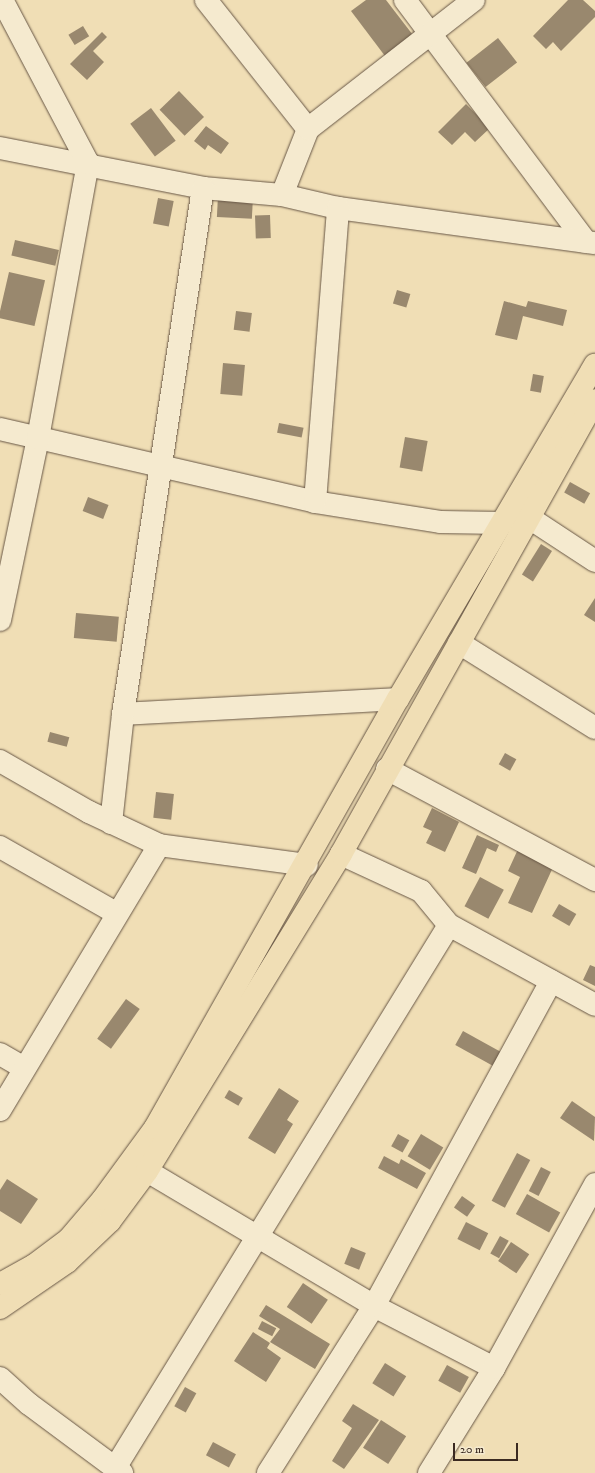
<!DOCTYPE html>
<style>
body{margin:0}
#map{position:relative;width:595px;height:1473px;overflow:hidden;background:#f0deb5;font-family:"IM FELL DW Pica",serif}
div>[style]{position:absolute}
.building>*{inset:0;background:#99886e;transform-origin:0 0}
.roads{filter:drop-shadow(0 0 1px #685746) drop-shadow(0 0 1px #685746)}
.minor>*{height:22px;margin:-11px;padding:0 11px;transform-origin:11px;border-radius:11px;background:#f5eacf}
.primary>*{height:22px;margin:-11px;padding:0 11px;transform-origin:11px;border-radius:11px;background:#f0deb5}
span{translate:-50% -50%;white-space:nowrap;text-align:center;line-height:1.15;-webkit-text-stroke:4px #f5eacf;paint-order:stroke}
.scale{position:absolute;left:453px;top:1443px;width:65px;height:18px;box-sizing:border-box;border:2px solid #3b2a21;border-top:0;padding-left:5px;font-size:12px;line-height:14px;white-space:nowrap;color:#3b2a21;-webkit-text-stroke:3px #f5eacf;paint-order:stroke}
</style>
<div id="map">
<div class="building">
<i style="clip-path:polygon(366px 0,386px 0,416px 39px,388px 60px,351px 11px)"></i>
<i style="clip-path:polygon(568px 0,583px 0,595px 11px,595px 17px,561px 51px,553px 42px,546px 49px,533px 36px)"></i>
<i style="left:83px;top:26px;width:12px;height:17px;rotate:59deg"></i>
<i style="clip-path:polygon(102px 32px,107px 37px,93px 51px,104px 62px,87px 80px,70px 64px)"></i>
<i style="left:498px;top:38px;width:31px;height:40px;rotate:52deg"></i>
<i style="left:179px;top:91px;width:36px;height:27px;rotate:46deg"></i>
<i style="clip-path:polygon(466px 104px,490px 128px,475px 142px,465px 132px,452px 145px,438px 132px)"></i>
<i style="left:151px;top:108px;width:41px;height:26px;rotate:53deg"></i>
<i style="clip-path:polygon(206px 126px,229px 143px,221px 154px,208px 145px,205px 150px,194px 141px)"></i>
<i style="left:218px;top:196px;width:35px;height:21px;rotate:3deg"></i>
<i style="left:158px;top:198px;width:16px;height:26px;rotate:11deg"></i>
<i style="left:270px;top:215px;width:23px;height:15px;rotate:88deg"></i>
<i style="left:15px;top:240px;width:45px;height:16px;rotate:13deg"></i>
<i style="left:9px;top:272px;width:37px;height:47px;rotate:13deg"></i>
<i style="left:397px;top:290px;width:14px;height:14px;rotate:17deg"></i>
<i style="clip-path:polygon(504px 301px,526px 307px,528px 301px,567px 310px,563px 326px,523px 316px,517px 340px,495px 335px)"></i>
<i style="left:236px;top:311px;width:16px;height:19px;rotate:7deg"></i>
<i style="left:223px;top:363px;width:22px;height:31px;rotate:5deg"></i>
<i style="left:533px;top:374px;width:11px;height:17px;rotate:10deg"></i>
<i style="left:279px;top:423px;width:25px;height:10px;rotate:11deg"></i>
<i style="left:405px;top:437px;width:23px;height:31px;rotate:10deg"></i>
<i style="left:570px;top:482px;width:23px;height:12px;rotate:29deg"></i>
<i style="left:88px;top:497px;width:22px;height:15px;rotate:21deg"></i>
<i style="left:541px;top:544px;width:13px;height:36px;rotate:32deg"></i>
<i style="clip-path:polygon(595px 598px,595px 622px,584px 615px)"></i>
<i style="left:76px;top:613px;width:43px;height:25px;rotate:5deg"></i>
<i style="left:50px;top:732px;width:20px;height:10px;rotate:15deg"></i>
<i style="left:505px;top:753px;width:13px;height:13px;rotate:29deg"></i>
<i style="left:156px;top:792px;width:18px;height:26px;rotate:6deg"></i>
<i style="clip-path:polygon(432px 808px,459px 822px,445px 852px,426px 843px,432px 831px,423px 827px)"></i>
<i style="clip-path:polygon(477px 835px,499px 845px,496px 852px,487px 848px,476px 874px,462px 868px)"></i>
<i style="clip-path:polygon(519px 847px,555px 863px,532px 913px,508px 903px,520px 877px,508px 871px)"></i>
<i style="left:480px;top:877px;width:27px;height:33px;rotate:28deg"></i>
<i style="left:559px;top:904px;width:20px;height:14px;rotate:30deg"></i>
<i style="clip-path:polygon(590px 965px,595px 967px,595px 986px,583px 980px)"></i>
<i style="left:126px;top:999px;width:17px;height:49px;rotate:36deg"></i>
<i style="left:463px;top:1031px;width:46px;height:16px;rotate:29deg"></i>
<i style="clip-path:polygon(279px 1088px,299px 1101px,287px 1120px,293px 1124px,275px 1154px,248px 1138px)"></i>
<i style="left:229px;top:1090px;width:16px;height:9px;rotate:30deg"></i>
<i style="clip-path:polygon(572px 1101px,595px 1117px,594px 1141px,560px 1118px)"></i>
<i style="left:398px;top:1134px;width:13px;height:14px;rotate:29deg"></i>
<i style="left:421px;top:1134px;width:26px;height:26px;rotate:31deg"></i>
<i style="left:517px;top:1153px;width:15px;height:54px;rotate:28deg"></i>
<i style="clip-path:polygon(384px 1156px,399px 1164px,401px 1159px,426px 1173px,417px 1189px,378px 1168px)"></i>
<i style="left:541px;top:1167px;width:11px;height:27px;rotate:27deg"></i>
<i style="clip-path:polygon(7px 1179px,38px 1199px,21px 1224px,0 1211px,0 1190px)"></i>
<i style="left:527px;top:1194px;width:38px;height:23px;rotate:29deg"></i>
<i style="left:462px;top:1196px;width:16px;height:14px;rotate:35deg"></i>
<i style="left:466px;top:1222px;width:25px;height:19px;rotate:27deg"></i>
<i style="left:500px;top:1236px;width:10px;height:20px;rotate:29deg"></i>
<i style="left:511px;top:1242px;width:22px;height:23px;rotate:34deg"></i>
<i style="left:351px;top:1247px;width:16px;height:18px;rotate:22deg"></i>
<i style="left:303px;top:1283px;width:30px;height:29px;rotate:34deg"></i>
<i style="clip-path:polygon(266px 1305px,330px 1344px,315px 1369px,270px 1342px,280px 1329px,259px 1316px)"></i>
<i style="left:262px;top:1321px;width:16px;height:9px;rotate:27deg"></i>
<i style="clip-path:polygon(253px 1332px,270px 1343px,267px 1348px,281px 1358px,266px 1382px,234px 1361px)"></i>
<i style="left:385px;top:1363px;width:25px;height:24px;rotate:32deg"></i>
<i style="left:447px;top:1365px;width:25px;height:18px;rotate:29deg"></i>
<i style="left:185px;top:1387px;width:13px;height:22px;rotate:29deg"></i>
<i style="clip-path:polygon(353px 1404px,379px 1420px,344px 1469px,332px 1461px,352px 1428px,342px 1421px)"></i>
<i style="left:381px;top:1420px;width:30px;height:33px;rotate:33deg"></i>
<i style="left:213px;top:1442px;width:26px;height:15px;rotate:28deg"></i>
</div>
<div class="roads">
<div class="minor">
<i style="left:206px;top:0;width:164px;rotate:51.7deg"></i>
<i style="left:405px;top:0;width:302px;rotate:53.2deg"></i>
<i style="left:0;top:148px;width:207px;rotate:11.1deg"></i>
<i style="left:203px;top:188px;width:79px;rotate:5.1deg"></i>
<i style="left:282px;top:195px;width:57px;rotate:13.1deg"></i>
<i style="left:338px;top:208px;width:259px;rotate:7.8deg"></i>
<i style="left:282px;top:195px;width:71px;rotate:-68.5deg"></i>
<i style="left:308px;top:129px;width:210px;rotate:-37.9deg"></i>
<i style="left:0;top:429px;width:323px;rotate:13deg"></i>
<i style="left:315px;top:502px;width:128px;rotate:9deg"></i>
<i style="left:441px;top:522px;width:60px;rotate:1deg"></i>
<i style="left:501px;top:523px;width:28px;rotate:-13deg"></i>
<i style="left:528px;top:517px;width:80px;rotate:33.3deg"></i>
<i style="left:315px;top:502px;width:295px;rotate:-85.5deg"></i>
<i style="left:0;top:620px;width:186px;rotate:-78.2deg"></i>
<i style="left:38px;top:438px;width:280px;rotate:-79.7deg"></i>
<i style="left:88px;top:163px;width:184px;rotate:-117.8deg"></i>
<i style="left:459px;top:643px;width:160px;rotate:32deg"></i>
<i style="left:123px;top:714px;width:275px;rotate:-3.1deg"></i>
<i style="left:0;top:761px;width:103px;rotate:29.8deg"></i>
<i style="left:89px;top:812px;width:77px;rotate:25.2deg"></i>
<i style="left:159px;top:845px;width:149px;rotate:7.7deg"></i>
<i style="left:387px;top:769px;width:236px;rotate:28.1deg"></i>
<i style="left:111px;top:823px;width:110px;rotate:-83.7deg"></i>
<i style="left:123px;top:714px;width:532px;rotate:-81.35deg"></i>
<i style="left:0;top:847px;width:133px;rotate:29.6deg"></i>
<i style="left:341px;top:854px;width:88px;rotate:24.8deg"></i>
<i style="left:421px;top:891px;width:44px;rotate:50.5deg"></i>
<i style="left:449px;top:925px;width:166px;rotate:28.7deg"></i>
<i style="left:0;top:1054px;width:28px;rotate:30deg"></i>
<i style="left:0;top:1110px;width:309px;rotate:-59deg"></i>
<i style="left:147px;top:1171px;width:264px;rotate:30.7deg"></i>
<i style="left:374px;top:1306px;width:135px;rotate:27.3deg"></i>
<i style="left:0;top:1378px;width:39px;rotate:42deg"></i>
<i style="left:29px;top:1404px;width:116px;rotate:36.6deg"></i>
<i style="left:115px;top:1468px;width:637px;rotate:-58.4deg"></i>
<i style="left:268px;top:1473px;width:198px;rotate:-57.6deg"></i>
<i style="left:374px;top:1306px;width:370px;rotate:-61.4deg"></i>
<i style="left:429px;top:1473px;width:123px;rotate:-58.2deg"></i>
<i style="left:494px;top:1368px;width:210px;rotate:-61.2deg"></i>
</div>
<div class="primary">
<i style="left:0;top:1284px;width:38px;rotate:-29deg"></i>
<i style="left:33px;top:1266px;width:45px;rotate:-36.9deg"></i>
<i style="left:69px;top:1239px;width:52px;rotate:-49.6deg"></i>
<i style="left:103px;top:1199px;width:88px;rotate:-53.8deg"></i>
<i style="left:155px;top:1128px;width:493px;rotate:-60.5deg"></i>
<i style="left:398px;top:699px;width:388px;rotate:-59.5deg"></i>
<i style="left:0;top:1308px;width:81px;rotate:-34.5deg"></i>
<i style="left:67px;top:1262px;width:59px;rotate:-43.6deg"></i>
<i style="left:110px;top:1221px;width:62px;rotate:-53.5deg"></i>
<i style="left:147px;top:1171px;width:372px;rotate:-58.5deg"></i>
<i style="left:341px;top:854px;width:520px;rotate:-60.77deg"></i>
</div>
</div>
<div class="scale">20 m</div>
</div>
